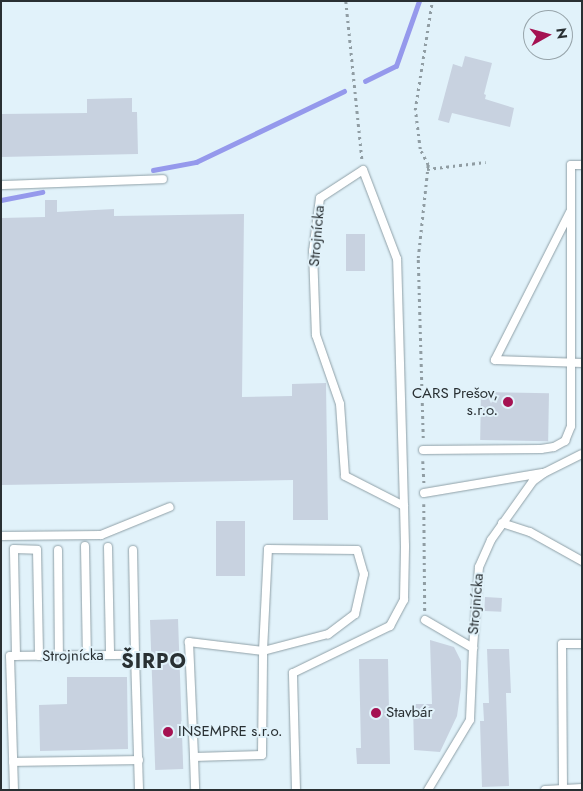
<!DOCTYPE html>
<meta charset="utf-8">
<style>
body{margin:0}
#map{position:relative;width:583px;height:791px;overflow:hidden;background:#e1f2fa;font-family:Jost,sans-serif}
div>[style]{position:absolute}
.stream>*{height:4.5px;margin:-2.25px;padding:0 2.25px;transform-origin:2.25px;border-radius:2.25px;background:#9599ec}
.building>*{inset:0;background:#c8d2e0;transform-origin:0 0}
.path>*{height:2.5px;margin-top:-1.25px;transform-origin:0;background:repeating-linear-gradient(90deg,#909da3 0 2.5px,transparent 0 6.5px)}
.roads{filter:drop-shadow(0 0 1px #8fa0a7) drop-shadow(0 0 1px #8fa0a7)}
.lane>*{height:8px;margin:-4px;padding:0 4px;transform-origin:4px;border-radius:4px;background:#fff}
.dots>*{width:14px;height:14px;translate:-50% -50%;box-sizing:border-box;border:2px solid #e1f2fa;border-radius:50%}
span{translate:-50% -50%;white-space:nowrap;text-align:center;line-height:1.15;-webkit-text-stroke:4px #e1f2fa;paint-order:stroke}
.street-label{font-size:15px;color:#293033}
.poi-label{font-size:15px;color:#293033}
.right{translate:-100% -50%;text-align:right}
.left{translate:0 -50%;text-align:left}
.district-label{font-size:20px;color:#293033;font-weight:700;letter-spacing:1px}
.frame{position:absolute;inset:0;border:2px solid #293033;pointer-events:none}
.north{position:absolute;left:523px;top:10px;width:50px;height:50px;box-sizing:border-box;background:#e1f2fa;border:1px solid #97a4aa;border-radius:50%;rotate:83deg;font-size:14px;font-weight:700;line-height:20px;text-align:center;color:#293033}
.north::after{content:'';display:block;margin:auto;width:18px;height:22px;background:#a51252;clip-path:polygon(50% 0,100% 100%,50% 72%,0 100%)}
</style>
<div id="map">
<div class="stream">
<i style="left:365px;top:81px;width:34px;rotate:-26deg"></i>
<i style="left:396px;top:66px;width:69px;rotate:-70.5deg"></i>
<i style="left:153px;top:170px;width:44px;rotate:-10.5deg"></i>
<i style="left:196px;top:162px;width:164px;rotate:-25.6deg"></i>
<i style="left:1px;top:200px;width:42px;rotate:-11deg"></i>
</div>
<div class="building">
<i style="clip-path:polygon(465px 56px,492px 63px,484px 94px,486px 95px,485px 99px,514px 108px,510px 127px,452px 113px,449px 123px,438px 120px,453px 64px,462px 67px)"></i>
<i style="clip-path:polygon(132px 98px,132px 112px,137px 112px,138px 154px,1px 157px,1px 114px,87px 113px,87px 99px)"></i>
<i style="clip-path:polygon(45px 200px,57px 200px,57px 212px,114px 209px,114px 216px,244px 214px,242px 397px,292px 396px,292px 384px,326px 383px,328px 520px,293px 520px,293px 480px,1px 485px,1px 218px,45px 217px)"></i>
<i style="left:346px;top:234px;width:19px;height:37px"></i>
<i style="left:481px;top:392px;width:68px;height:48px;rotate:1deg"></i>
<i style="left:216px;top:521px;width:29px;height:55px"></i>
<i style="left:485px;top:597px;width:17px;height:14px;rotate:3deg"></i>
<i style="left:178px;top:619px;width:150px;height:28px;rotate:88deg"></i>
<i style="clip-path:polygon(430px 640px,454px 647px,461px 661px,461px 688px,457px 716px,440px 752px,414px 750px,413px 704px,432px 704px)"></i>
<i style="clip-path:polygon(487px 649px,509px 649px,511px 693px,506px 693px,509px 786px,482px 787px,480px 721px,484px 721px,483px 703px,489px 703px)"></i>
<i style="clip-path:polygon(359px 659px,388px 659px,390px 764px,357px 764px,356px 748px,361px 748px)"></i>
<i style="clip-path:polygon(67px 677px,127px 677px,128px 749px,40px 751px,39px 705px,67px 704px)"></i>
</div>
<div class="path">
<i style="left:346px;top:1px;width:159px;rotate:84.2deg"></i>
<i style="left:427px;top:169px;width:59px;rotate:-6.8deg"></i>
<i style="left:423px;top:438px;width:180px;rotate:-91.6deg"></i>
<i style="left:418px;top:258px;width:94px;rotate:-83.9deg"></i>
<i style="left:428px;top:165px;width:18px;rotate:-117deg"></i>
<i style="left:420px;top:149px;width:39px;rotate:-97deg"></i>
<i style="left:415px;top:110px;width:110px;rotate:-81.1deg"></i>
<i style="left:423px;top:461px;width:22px;rotate:87deg"></i>
<i style="left:424px;top:504px;width:107px;rotate:89.5deg"></i>
</div>
<div class="roads">
<div class="lane">
<i style="left:1px;top:185px;width:162px;rotate:-2.1deg"></i>
<i style="left:570px;top:212px;width:166px;rotate:116.9deg"></i>
<i style="left:495px;top:360px;width:87px;rotate:2deg"></i>
<i style="left:423px;top:450px;width:118px;rotate:-0.5deg"></i>
<i style="left:541px;top:449px;width:13px;rotate:-9deg"></i>
<i style="left:554px;top:447px;width:13px;rotate:-29deg"></i>
<i style="left:565px;top:441px;width:16px;rotate:-68deg"></i>
<i style="left:571px;top:426px;width:261px;rotate:-90deg"></i>
<i style="left:571px;top:165px;width:11px"></i>
<i style="left:424px;top:493px;width:120px;rotate:-9.6deg"></i>
<i style="left:502px;top:523px;width:29px;rotate:18deg"></i>
<i style="left:530px;top:532px;width:60px;rotate:29.1deg"></i>
<i style="left:1px;top:536px;width:100px;rotate:-0.6deg"></i>
<i style="left:101px;top:535px;width:74px;rotate:-22.1deg"></i>
<i style="left:85px;top:546px;width:110px;rotate:89deg"></i>
<i style="left:108px;top:547px;width:108px;rotate:88.9deg"></i>
<i style="left:58px;top:550px;width:106px;rotate:89.5deg"></i>
<i style="left:133px;top:550px;width:105px;rotate:88.9deg"></i>
<i style="left:425px;top:620px;width:56px;rotate:30.3deg"></i>
<i style="left:473px;top:648px;width:72px;rotate:92.4deg"></i>
<i style="left:470px;top:720px;width:82px;rotate:121deg"></i>
<i style="left:473px;top:648px;width:81px;rotate:-85.8deg"></i>
<i style="left:479px;top:567px;width:30px;rotate:-66deg"></i>
<i style="left:491px;top:540px;width:72px;rotate:-54.6deg"></i>
<i style="left:533px;top:481px;width:14px;rotate:-36deg"></i>
<i style="left:544px;top:473px;width:42px;rotate:-26.6deg"></i>
<i style="left:16px;top:656px;width:107px;rotate:-91.1deg"></i>
<i style="left:14px;top:549px;width:23px;rotate:2deg"></i>
<i style="left:37px;top:550px;width:106px;rotate:88.9deg"></i>
<i style="left:194px;top:757px;width:68px;rotate:-1.7deg"></i>
<i style="left:262px;top:755px;width:104px;rotate:-89.4deg"></i>
<i style="left:263px;top:651px;width:102px;rotate:-87.2deg"></i>
<i style="left:268px;top:549px;width:89px;rotate:0.6deg"></i>
<i style="left:357px;top:550px;width:25px;rotate:74deg"></i>
<i style="left:364px;top:574px;width:41px;rotate:102.7deg"></i>
<i style="left:355px;top:614px;width:34px;rotate:143deg"></i>
<i style="left:328px;top:634px;width:67px;rotate:165.3deg"></i>
<i style="left:263px;top:651px;width:75px;rotate:-173.1deg"></i>
<i style="left:189px;top:642px;width:115px;rotate:87.5deg"></i>
<i style="left:194px;top:757px;width:33px;rotate:88deg"></i>
<i style="left:13px;top:762px;width:126px;rotate:-0.9deg"></i>
<i style="left:563px;top:789px;width:145px;rotate:-90.4deg"></i>
<i style="left:562px;top:644px;width:20px"></i>
<i style="left:14px;top:790px;width:134px;rotate:-91.7deg"></i>
<i style="left:10px;top:656px;width:125px;rotate:-0.5deg"></i>
<i style="left:135px;top:655px;width:135px;rotate:88.3deg"></i>
<i style="left:296px;top:790px;width:117px;rotate:-91.5deg"></i>
<i style="left:293px;top:673px;width:108px;rotate:-25.9deg"></i>
<i style="left:390px;top:626px;width:30px;rotate:-62deg"></i>
<i style="left:404px;top:600px;width:54px;rotate:-88.9deg"></i>
<i style="left:405px;top:546px;width:40px;rotate:-91.4deg"></i>
<i style="left:404px;top:506px;width:247px;rotate:-91.6deg"></i>
<i style="left:397px;top:259px;width:95px;rotate:-110.9deg"></i>
<i style="left:363px;top:170px;width:51px;rotate:146.9deg"></i>
<i style="left:320px;top:198px;width:53px;rotate:97.5deg"></i>
<i style="left:313px;top:251px;width:84px;rotate:88deg"></i>
<i style="left:316px;top:335px;width:73px;rotate:70.8deg"></i>
<i style="left:340px;top:404px;width:72px;rotate:86deg"></i>
<i style="left:345px;top:476px;width:66px;rotate:27deg"></i>
<i style="left:545px;top:790px;width:37px;rotate:-3deg"></i>
</div>
</div>
<div class="dots">
<i style="left:508px;top:402px;background:#a51252"></i>
<i style="left:376px;top:713px;background:#a51252"></i>
<i style="left:168px;top:732px;background:#a51252"></i>
</div>
<div class="street-label">
<span style="left:317px;top:236px;rotate:-85deg">Strojnícka</span>
<span style="left:476px;top:604px;rotate:-85deg">Strojnícka</span>
<span style="left:73px;top:656px;rotate:-1deg">Strojnícka</span>
</div>
<div class="poi-label">
<span class="right" style="left:498px;top:402px">CARS Prešov,<br>s.r.o.</span>
<span class="left" style="left:386px;top:713px">Stavbár</span>
<span class="left" style="left:178px;top:732px">INSEMPRE s.r.o.</span>
</div>
<div class="district-label">
<span style="left:154px;top:661px">ŠIRPO</span>
</div>
<div class="frame"></div>
<div class="north">N</div>
</div>
